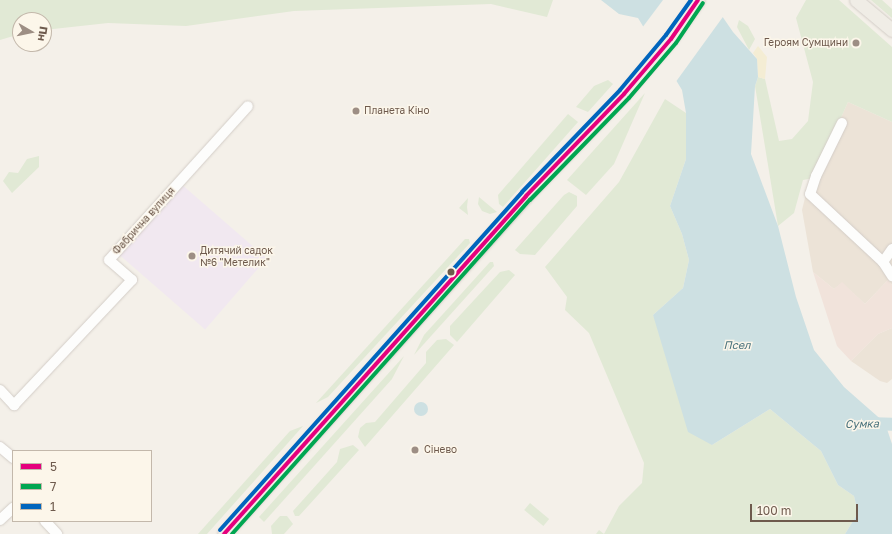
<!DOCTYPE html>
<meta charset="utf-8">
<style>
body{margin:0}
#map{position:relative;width:892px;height:534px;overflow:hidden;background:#f4f0e9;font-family:"Golos Text",sans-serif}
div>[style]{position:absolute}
.residential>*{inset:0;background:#ece3d7}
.commercial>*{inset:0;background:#f1e3db}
.education>*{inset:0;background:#f1e8f0;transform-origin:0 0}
.green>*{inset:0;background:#e1e9d5;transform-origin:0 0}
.sand>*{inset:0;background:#f4edd4}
.water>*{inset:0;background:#cde0e2}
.round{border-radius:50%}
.pier>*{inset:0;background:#f4f0e9}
.river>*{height:13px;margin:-6.5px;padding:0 6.5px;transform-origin:6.5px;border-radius:6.5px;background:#cde0e2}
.roads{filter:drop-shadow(0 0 1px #d3cdc7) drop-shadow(0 0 1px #d3cdc7)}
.minor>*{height:10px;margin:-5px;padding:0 5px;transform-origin:5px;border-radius:5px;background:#fdfdfc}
.major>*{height:13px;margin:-6.5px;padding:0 6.5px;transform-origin:6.5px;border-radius:6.5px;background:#f0ede6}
.bus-1>*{height:4px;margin:-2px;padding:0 2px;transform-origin:2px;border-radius:2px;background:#e5007d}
.bus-2>*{height:4px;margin:-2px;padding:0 2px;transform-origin:2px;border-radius:2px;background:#00a651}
.bus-3>*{height:4px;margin:-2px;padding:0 2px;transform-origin:2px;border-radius:2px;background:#0065bd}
.dots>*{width:11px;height:11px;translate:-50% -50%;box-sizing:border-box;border:2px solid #fcf6ea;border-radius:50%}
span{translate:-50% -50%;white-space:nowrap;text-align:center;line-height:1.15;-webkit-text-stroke:3px #fcf6ea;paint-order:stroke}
.poi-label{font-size:10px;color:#6e5a4d}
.right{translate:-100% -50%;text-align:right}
.left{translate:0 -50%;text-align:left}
.street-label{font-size:10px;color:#6e5a4d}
.water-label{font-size:11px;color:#4b747e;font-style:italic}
.legend{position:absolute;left:12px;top:450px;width:140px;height:72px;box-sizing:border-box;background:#fcf6ea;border:1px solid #c3b8ab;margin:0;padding:5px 7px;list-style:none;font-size:12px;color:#6e5a4d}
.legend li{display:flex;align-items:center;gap:8px;height:20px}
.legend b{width:20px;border:1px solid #c3b8ab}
.north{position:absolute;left:12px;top:12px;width:40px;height:40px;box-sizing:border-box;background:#fcf6ea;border:1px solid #c3b8ab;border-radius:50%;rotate:99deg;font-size:11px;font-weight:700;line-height:16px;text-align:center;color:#6e5a4d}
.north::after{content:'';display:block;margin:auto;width:14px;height:18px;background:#9d8e84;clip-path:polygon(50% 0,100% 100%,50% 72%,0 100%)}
.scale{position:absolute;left:750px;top:504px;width:108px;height:18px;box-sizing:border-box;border:2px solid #6e5a4d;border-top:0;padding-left:5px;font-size:12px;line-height:14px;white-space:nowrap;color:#6e5a4d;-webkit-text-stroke:3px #fcf6ea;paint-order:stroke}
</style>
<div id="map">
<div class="residential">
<i style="clip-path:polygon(848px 102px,892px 122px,892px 285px,888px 280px,865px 304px,842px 283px,834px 289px,813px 272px,802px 210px,806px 194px)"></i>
<i style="clip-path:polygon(892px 328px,892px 379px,887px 383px,880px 381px,851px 361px,878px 334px)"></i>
</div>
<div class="commercial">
<i style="clip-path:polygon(813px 272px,834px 289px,842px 282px,865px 304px,888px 280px,892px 285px,892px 328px,878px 334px,851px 361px,837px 346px)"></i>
</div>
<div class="education">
<i style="left:180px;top:183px;width:115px;height:94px;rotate:41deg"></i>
</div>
<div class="green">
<i style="clip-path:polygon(0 0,553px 0,547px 17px,491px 4px,294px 11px,186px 26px,108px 23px,44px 30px,44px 20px,20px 20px,20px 34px,0 40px)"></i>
<i style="clip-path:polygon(806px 0,839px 0,892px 47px,892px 122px,848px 102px,814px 178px,803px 180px,794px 213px,778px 226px,755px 86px,758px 77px,765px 79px,779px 141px,792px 139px,808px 121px,813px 82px,796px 18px)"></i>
<i style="clip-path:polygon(871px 0,882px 0,892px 9px,892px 18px)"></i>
<i style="clip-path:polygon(739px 20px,748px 26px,755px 39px,749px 50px,737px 27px)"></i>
<i style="clip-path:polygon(608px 80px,613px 84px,588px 112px,576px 107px,594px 86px)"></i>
<i style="clip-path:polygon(645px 93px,614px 164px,586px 195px,567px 180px)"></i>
<i style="clip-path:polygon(665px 99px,686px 113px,686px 159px,670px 206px,682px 234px,689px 260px,683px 288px,653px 315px,712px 445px,770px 409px,821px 451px,838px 485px,854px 496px,858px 513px,845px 534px,596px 534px,599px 530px,604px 534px,619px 506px,642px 483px,644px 463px,589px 333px,565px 310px,567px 297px,545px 267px,619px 182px)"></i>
<i style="clip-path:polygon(568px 114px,578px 122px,503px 207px,499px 204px,498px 195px)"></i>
<i style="clip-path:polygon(39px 156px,39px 167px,12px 193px,3px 181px,9px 172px,18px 173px,27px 159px)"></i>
<i style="clip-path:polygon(569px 192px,577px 196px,577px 206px,535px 255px,520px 254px,515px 250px,564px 195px)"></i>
<i style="clip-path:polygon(479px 197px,497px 212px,490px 214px,482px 211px,478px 204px)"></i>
<i style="clip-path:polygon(468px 198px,467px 207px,468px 215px,459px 208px)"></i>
<i style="clip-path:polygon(465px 239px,469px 239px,470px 243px,328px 397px,316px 403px)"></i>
<i style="clip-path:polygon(490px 262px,493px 262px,494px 266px,414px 355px,424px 335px)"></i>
<i style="clip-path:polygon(509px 270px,515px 275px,457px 342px,450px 335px,450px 326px,500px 272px)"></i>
<i style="clip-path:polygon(446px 339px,454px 345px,365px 447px,358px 437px,360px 428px,366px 423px,375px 422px,426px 363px,426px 352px,437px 340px)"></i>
<i style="clip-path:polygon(404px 356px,392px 379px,264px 522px,259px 517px)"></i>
<i style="clip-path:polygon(303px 426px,207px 534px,198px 534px,290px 431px)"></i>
<i style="clip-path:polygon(353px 445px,359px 450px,299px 516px,295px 516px,293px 511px,337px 462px,340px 449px)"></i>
<i style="left:530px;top:503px;width:25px;height:9px;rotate:40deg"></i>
<i style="clip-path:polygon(280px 516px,287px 516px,293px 524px,284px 534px,272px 534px,271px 526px)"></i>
</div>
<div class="sand">
<i style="clip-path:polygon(758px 46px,767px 57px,765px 79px,758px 77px,757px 59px,753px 53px)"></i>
</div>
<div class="water">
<i style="clip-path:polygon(601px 0,711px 0,733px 32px,757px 59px,758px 77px,755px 86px,751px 154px,778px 226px,796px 297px,814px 350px,844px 387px,885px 423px,892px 444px,892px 534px,845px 534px,858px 513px,854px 496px,838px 485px,821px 451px,770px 409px,712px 445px,688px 432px,653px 315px,683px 288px,689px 260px,682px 234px,670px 206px,686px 159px,686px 113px,682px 90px,638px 18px,619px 14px)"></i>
<i class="round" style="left:414px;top:402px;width:14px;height:14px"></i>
</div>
<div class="pier">
<i style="clip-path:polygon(663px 0,714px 0,725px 14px,675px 83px,642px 28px)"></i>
</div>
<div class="river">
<i style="left:868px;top:423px;width:24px;rotate:2deg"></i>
</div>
<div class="roads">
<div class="minor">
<i style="left:842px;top:123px;width:59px;rotate:116.1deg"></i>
<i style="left:816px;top:176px;width:19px;rotate:108deg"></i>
<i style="left:810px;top:194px;width:100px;rotate:43deg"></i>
<i style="left:883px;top:262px;width:17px;rotate:57deg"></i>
<i style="left:883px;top:262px;width:16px;rotate:-55deg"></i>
<i style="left:0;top:390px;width:21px;rotate:47deg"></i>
<i style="left:14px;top:405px;width:172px;rotate:-46.7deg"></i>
<i style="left:132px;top:280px;width:30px;rotate:-139deg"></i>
<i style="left:109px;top:260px;width:207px;rotate:-47.9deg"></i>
<i style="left:0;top:447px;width:17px;rotate:40deg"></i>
<i style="left:0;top:520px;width:18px;rotate:-43deg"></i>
<i style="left:45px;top:521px;width:18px;rotate:47deg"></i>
</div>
<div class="major">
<i style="left:856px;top:0;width:47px;rotate:39.8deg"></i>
<i style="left:224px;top:534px;width:453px;rotate:-48.2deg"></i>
<i style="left:526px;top:196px;width:141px;rotate:-46.1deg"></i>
<i style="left:624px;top:94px;width:72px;rotate:-49.5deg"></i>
<i style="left:671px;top:39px;width:47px;rotate:-55.3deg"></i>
</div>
</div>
<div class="bus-1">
<i style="left:224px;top:534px;width:453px;rotate:-48.2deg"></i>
<i style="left:526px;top:196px;width:141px;rotate:-46.1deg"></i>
<i style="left:624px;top:94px;width:72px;rotate:-49.5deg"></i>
<i style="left:671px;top:39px;width:47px;rotate:-55.3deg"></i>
</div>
<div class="bus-2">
<i style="left:232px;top:534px;width:448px;rotate:-48.3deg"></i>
<i style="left:530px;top:200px;width:142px;rotate:-45.9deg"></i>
<i style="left:629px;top:98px;width:72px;rotate:-49.5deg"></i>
<i style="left:676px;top:43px;width:48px;rotate:-56deg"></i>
</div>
<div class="bus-3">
<i style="left:220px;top:530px;width:453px;rotate:-48.2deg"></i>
<i style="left:522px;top:192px;width:141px;rotate:-46.1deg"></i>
<i style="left:620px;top:90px;width:72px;rotate:-50.1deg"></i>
<i style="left:666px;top:35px;width:43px;rotate:-54.5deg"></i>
</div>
<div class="dots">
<i style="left:856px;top:43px;background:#9d8e84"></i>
<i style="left:356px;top:111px;background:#9d8e84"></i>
<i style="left:192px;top:256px;background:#9d8e84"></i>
<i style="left:451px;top:272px;background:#6e5a4d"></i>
<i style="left:415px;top:450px;background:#9d8e84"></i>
</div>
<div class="poi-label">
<span class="right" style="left:848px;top:43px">Героям Сумщини</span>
<span class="left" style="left:364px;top:111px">Планета Кіно</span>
<span class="left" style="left:200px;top:256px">Дитячий садок<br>№6 "Метелик"</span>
<span class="left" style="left:424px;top:450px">Сінево</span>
</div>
<div class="street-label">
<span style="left:144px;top:221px;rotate:-48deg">Фабрична вулиця</span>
</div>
<div class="water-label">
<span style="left:737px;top:345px">Псел</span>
<span style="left:862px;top:424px;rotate:-1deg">Сумка</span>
</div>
<ul class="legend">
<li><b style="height:5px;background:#e5007d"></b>5</li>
<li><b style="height:5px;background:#00a651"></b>7</li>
<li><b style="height:5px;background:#0065bd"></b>1</li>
</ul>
<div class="north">Пн</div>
<div class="scale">100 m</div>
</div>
